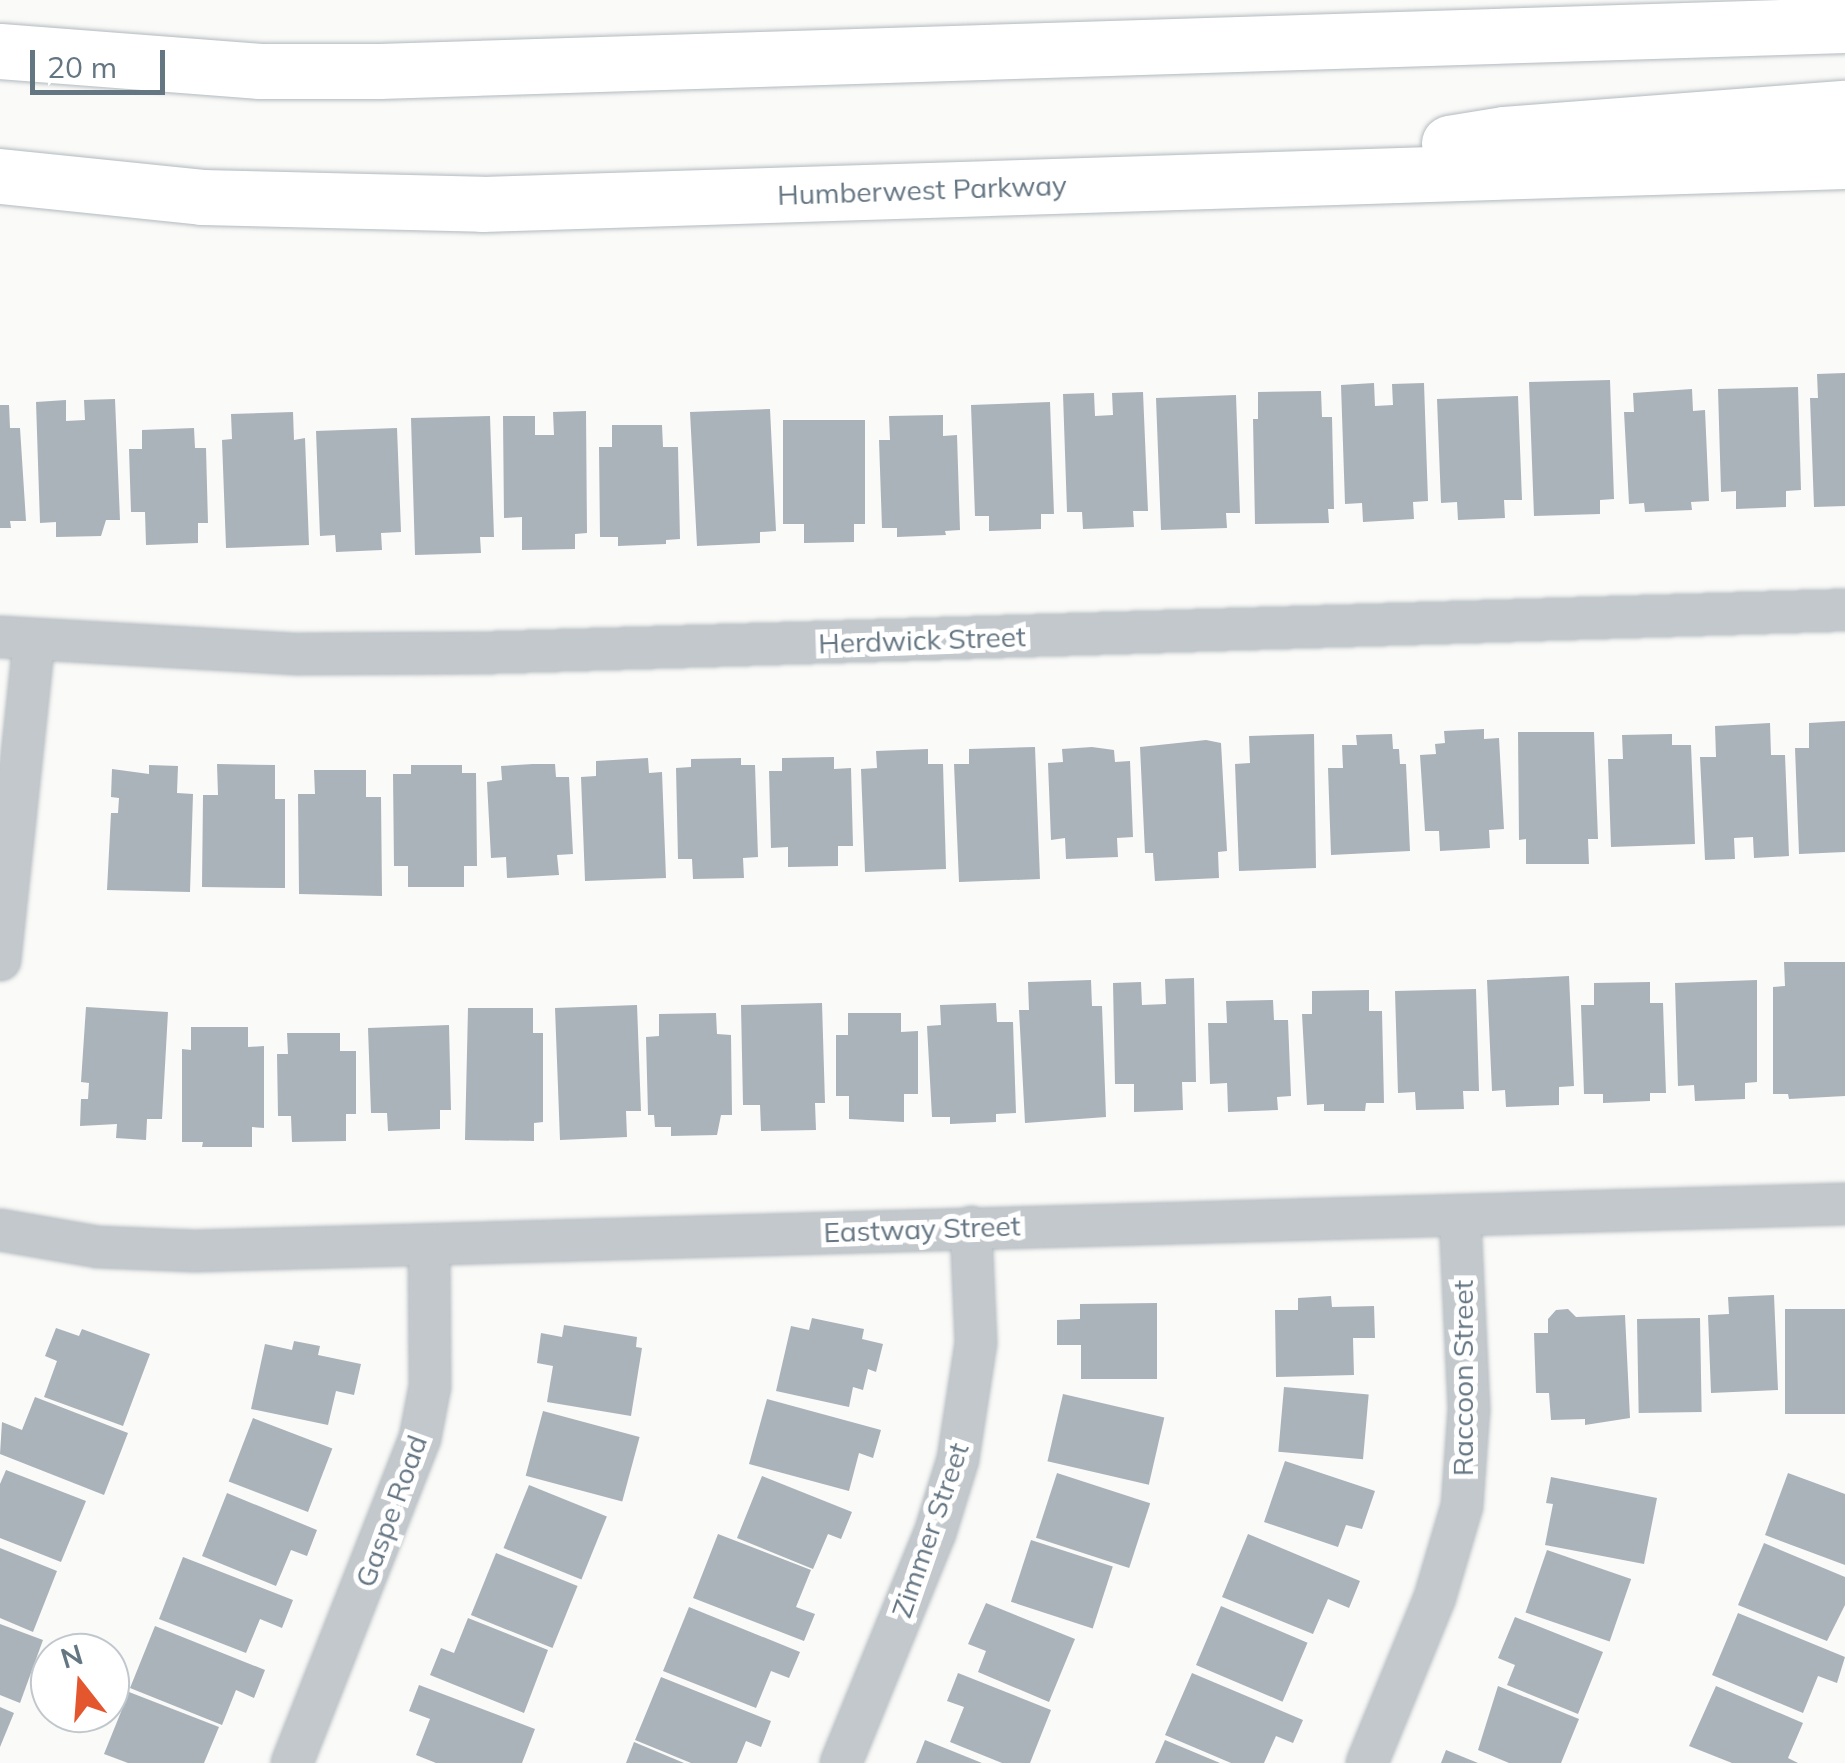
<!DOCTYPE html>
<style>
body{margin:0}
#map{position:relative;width:1845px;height:1763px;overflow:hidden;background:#fafaf8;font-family:Mulish,sans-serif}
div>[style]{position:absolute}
.building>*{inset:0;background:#aab3b9;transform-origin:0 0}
.roads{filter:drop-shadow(0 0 2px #b3babf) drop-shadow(0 0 2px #b3babf)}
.street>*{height:40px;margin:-20px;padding:0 20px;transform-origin:20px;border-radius:20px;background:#c3c8cc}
.secondary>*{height:55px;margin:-27.5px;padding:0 27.5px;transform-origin:27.5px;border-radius:27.5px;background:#fff}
span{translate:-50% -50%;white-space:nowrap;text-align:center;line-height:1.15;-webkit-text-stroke:10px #fff;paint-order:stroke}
.street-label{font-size:28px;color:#657683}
.north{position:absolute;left:30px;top:1633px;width:100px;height:100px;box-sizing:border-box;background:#fff;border:2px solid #c1c8cd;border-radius:50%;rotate:343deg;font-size:28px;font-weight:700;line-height:40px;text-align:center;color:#657683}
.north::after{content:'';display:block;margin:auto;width:35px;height:45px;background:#e4572e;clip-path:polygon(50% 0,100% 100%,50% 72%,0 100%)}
.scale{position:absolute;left:30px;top:50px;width:135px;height:45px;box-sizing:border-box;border:5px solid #657683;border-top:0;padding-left:12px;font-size:30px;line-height:35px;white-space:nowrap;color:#657683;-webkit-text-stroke:8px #fff;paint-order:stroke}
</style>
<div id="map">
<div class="building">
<i style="clip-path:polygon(1845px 373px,1845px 506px,1814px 507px,1810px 398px,1818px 398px,1817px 374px)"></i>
<i style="clip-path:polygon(1610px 380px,1614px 499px,1600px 500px,1600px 514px,1534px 516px,1529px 382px)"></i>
<i style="clip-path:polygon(1374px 383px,1375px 406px,1393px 405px,1392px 384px,1424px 383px,1428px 501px,1413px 502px,1414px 519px,1363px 522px,1362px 503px,1345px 504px,1341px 385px)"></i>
<i style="clip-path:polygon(1798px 387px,1801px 490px,1786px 491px,1786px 507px,1736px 509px,1736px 491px,1721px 492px,1718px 389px)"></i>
<i style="clip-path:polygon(1692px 389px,1693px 411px,1705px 410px,1709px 501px,1691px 502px,1692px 510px,1645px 512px,1644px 503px,1629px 504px,1624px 412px,1634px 412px,1633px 393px)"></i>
<i style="clip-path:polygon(1321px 391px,1322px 417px,1332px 417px,1334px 509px,1328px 509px,1329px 523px,1255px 524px,1253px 419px,1258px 419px,1258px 392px)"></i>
<i style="clip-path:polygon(1143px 392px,1148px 511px,1133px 511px,1134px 527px,1083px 529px,1082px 512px,1067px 512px,1063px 394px,1094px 393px,1095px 416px,1113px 415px,1112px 393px)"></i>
<i style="clip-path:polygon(1236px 395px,1240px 513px,1226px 513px,1227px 528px,1161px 530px,1156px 398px)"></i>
<i style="clip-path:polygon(1518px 396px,1522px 500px,1504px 500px,1505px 518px,1458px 520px,1457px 502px,1441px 503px,1437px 399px)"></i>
<i style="clip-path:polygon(115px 399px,120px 520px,106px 520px,101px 536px,56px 537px,56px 522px,40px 523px,36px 402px,66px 400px,66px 421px,85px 420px,84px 400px)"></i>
<i style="clip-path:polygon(1050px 402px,1054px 514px,1041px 514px,1041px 529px,989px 531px,989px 516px,975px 516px,971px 405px)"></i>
<i style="clip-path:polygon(0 405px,9px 405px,10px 428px,20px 428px,26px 521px,10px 521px,11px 528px,0 528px)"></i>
<i style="clip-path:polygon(770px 409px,776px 531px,760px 532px,760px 543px,697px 546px,690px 412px)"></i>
<i style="clip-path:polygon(586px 411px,587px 533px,575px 534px,575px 549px,522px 550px,522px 517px,504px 518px,503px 416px,535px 416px,535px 435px,554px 435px,553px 412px)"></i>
<i style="clip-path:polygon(293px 412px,294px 440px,305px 438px,309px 545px,226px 548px,222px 440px,232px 439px,231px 414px)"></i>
<i style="clip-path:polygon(943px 415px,943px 436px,957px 435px,960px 530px,945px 531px,946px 535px,897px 537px,897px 528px,882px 528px,879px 440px,890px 440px,889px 416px)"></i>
<i style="clip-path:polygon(490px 416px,494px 537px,480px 537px,481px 553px,415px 555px,411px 418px)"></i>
<i style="clip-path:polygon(783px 420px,865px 420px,865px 524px,854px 524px,854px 542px,804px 543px,804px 524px,783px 524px)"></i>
<i style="clip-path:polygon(612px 425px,662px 425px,663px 447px,678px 447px,680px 539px,666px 540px,666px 544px,618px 546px,618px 537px,600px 537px,599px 447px,612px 447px)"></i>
<i style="clip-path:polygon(194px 428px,195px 448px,206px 448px,208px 523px,198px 523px,198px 543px,146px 545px,145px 512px,131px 512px,129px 449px,142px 449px,142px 430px)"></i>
<i style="clip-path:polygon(397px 428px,401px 532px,381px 533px,382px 550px,336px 552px,335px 535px,320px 536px,316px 431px)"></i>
<i style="clip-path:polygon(1845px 721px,1845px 852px,1799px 854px,1795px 748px,1809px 748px,1809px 723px)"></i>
<i style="clip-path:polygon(1770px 723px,1771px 755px,1785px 755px,1789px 856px,1754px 858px,1753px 837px,1734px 838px,1735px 859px,1705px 860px,1700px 757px,1716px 757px,1715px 726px)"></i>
<i style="clip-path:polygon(1484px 729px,1484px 739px,1499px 738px,1504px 829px,1489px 830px,1490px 848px,1440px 851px,1439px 831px,1425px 831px,1420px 755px,1436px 754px,1435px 744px,1445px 743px,1444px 731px)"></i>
<i style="clip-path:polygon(1518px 732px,1594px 732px,1598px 839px,1588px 839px,1589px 864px,1526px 864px,1526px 839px,1519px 840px)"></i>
<i style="clip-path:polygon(1314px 734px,1316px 868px,1239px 871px,1235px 764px,1250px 763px,1249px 736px)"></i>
<i style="clip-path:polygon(1392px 734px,1393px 749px,1399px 749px,1400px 764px,1406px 764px,1410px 851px,1331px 855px,1328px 768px,1343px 768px,1342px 745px,1357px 745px,1356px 735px)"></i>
<i style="clip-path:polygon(1672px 734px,1672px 745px,1691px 745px,1695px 844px,1611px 847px,1608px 759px,1623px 759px,1622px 735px)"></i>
<i style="clip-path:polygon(1206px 740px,1221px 743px,1227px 851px,1218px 852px,1219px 878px,1155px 881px,1153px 853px,1145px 853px,1140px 747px)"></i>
<i style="clip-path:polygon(1035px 747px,1040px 879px,959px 882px,954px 764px,969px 764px,969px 749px)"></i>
<i style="clip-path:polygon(1092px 747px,1114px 750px,1115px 762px,1130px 761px,1133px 837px,1117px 838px,1118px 857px,1066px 859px,1065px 838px,1051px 840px,1048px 763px,1063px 762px,1062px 749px)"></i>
<i style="clip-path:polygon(928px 749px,928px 764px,943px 764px,946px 869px,865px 872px,861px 769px,877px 768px,876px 751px)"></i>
<i style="clip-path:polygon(834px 757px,834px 769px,851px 768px,853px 846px,838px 846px,838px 866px,788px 867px,788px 847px,771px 848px,769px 771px,782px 771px,782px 758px)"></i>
<i style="clip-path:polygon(648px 758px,649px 773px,662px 772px,666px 878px,585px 881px,581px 777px,596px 776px,596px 761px)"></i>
<i style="clip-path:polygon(741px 758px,741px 765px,755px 765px,758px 857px,743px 858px,744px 878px,693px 879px,692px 859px,678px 859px,676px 768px,691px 767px,691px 759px)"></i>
<i style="clip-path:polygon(217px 764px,275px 765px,275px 799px,285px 799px,285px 888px,202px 887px,203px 795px,218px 795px)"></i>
<i style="clip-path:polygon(533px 764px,555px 764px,556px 777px,569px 777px,573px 854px,557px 855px,559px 875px,507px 878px,506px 857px,491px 858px,487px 782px,502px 780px,501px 766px)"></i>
<i style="clip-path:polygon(149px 765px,178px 766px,177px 793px,193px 794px,190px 892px,107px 890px,111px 813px,118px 813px,119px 798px,111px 797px,112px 769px,149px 774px)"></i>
<i style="clip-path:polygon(411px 765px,462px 765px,462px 773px,476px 773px,477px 866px,464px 866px,464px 887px,408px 887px,408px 866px,394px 866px,393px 774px,411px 774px)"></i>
<i style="clip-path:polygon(314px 770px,366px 770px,366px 797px,381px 797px,382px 896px,299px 894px,298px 794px,315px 794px)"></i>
<i style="clip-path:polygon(1784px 962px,1845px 962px,1845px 1096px,1789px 1099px,1788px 1094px,1773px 1094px,1773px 987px,1785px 986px)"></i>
<i style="clip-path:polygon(1569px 976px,1574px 1086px,1559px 1087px,1559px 1105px,1506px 1107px,1505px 1090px,1492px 1091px,1487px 980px)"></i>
<i style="clip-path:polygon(1194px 978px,1196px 1082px,1182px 1082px,1183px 1110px,1134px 1112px,1134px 1084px,1115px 1084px,1113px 983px,1141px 982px,1142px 1005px,1166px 1004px,1165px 979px)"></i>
<i style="clip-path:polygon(1091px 980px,1092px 1006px,1102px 1006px,1106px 1117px,1025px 1123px,1019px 1010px,1029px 1010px,1028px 982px)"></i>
<i style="clip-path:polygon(1757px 980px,1757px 1082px,1745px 1083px,1745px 1099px,1695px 1101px,1694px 1085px,1678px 1086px,1675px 983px)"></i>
<i style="clip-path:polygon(1650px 982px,1650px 1003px,1663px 1003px,1666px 1093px,1650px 1093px,1650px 1101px,1603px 1103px,1603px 1094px,1584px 1094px,1581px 1005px,1594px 1005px,1594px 983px)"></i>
<i style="clip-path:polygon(1476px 989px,1479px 1091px,1463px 1091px,1464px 1109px,1416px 1110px,1415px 1092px,1398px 1093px,1395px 991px)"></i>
<i style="clip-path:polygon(1369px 990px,1369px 1011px,1382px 1011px,1384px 1103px,1366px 1103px,1365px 1111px,1324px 1111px,1324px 1104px,1307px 1105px,1302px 1014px,1312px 1014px,1312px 991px)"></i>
<i style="clip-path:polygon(1273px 1000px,1274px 1020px,1288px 1020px,1291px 1096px,1277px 1097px,1278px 1110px,1228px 1112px,1227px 1083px,1210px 1084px,1208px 1023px,1227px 1023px,1226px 1001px)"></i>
<i style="clip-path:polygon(822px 1003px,825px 1103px,815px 1103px,816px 1130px,761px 1131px,760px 1105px,743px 1105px,741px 1005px)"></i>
<i style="clip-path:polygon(996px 1003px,997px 1022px,1013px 1022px,1016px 1113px,996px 1114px,996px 1122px,950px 1124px,950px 1117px,932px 1117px,927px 1026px,941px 1025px,940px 1005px)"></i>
<i style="clip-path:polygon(637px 1005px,641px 1111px,626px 1111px,627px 1137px,560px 1140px,555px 1008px)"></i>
<i style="clip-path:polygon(86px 1007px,168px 1012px,162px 1119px,147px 1119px,146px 1140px,116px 1138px,117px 1124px,80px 1126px,81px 1099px,88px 1099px,89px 1083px,81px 1082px)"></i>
<i style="clip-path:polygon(468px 1008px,533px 1008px,533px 1033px,543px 1033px,543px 1122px,534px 1123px,534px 1141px,465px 1140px)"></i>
<i style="clip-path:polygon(716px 1013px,717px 1034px,731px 1035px,732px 1115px,721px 1115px,717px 1135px,671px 1136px,671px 1127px,655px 1127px,654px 1115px,648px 1115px,646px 1037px,659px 1036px,659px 1014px)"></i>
<i style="clip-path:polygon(848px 1013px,901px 1013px,901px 1032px,918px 1031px,918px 1094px,904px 1094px,904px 1122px,849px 1119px,849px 1096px,836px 1096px,836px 1035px,848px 1035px)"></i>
<i style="clip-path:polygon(449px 1025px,451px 1110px,440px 1110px,440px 1129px,388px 1131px,387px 1113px,371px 1113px,368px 1028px)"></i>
<i style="clip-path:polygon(191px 1027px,248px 1027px,248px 1047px,264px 1046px,264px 1128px,252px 1127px,252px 1147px,202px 1147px,203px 1142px,182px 1142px,182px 1049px,191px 1050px)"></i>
<i style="clip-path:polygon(287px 1033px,340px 1033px,340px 1051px,356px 1051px,356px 1114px,346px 1114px,346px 1141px,292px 1142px,291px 1116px,278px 1116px,277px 1054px,288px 1054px)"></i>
<i style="clip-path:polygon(1774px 1295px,1778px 1390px,1711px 1393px,1708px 1315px,1729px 1314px,1728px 1297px)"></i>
<i style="clip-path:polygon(1331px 1296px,1332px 1307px,1374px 1306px,1375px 1338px,1353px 1338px,1354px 1375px,1276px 1377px,1275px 1310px,1298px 1310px,1298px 1298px)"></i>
<i style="clip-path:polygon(1157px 1303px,1157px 1379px,1081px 1379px,1081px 1345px,1057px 1345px,1057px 1320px,1080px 1319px,1080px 1304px)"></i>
<i style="clip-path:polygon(1568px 1309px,1576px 1317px,1625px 1315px,1630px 1418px,1585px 1425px,1585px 1419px,1551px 1420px,1549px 1393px,1536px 1393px,1534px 1333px,1548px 1333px,1548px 1319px,1556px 1310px)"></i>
<i style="left:1845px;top:1309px;width:105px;height:60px;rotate:90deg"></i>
<i style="clip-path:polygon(812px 1318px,864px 1329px,862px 1339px,883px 1344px,876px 1372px,868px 1369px,863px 1390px,853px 1387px,849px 1407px,776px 1391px,791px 1326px,809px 1330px)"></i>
<i style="left:1700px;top:1318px;width:94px;height:63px;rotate:89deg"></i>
<i style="clip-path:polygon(564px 1325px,637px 1337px,636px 1347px,642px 1348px,631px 1416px,547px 1402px,553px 1366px,537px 1363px,541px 1333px,562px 1337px)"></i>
<i style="clip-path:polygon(56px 1328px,79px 1336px,82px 1329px,150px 1354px,123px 1426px,44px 1397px,57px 1361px,45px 1356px)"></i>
<i style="clip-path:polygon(294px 1341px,320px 1346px,318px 1355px,361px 1364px,354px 1395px,336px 1391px,328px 1425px,251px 1409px,265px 1344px,292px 1350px)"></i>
<i style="left:1284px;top:1387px;width:85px;height:65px;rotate:5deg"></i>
<i style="left:1063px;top:1394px;width:104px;height:69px;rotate:13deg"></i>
<i style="clip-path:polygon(35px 1397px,128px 1433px,104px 1495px,0 1454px,2px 1422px,22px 1430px)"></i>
<i style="clip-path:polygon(767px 1399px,881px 1430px,873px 1458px,859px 1453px,849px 1491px,749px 1464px)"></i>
<i style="left:543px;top:1411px;width:100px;height:67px;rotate:15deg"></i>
<i style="left:253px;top:1418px;width:85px;height:68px;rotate:21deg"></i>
<i style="clip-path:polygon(1285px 1461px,1375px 1491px,1362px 1529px,1346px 1525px,1338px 1547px,1264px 1522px)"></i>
<i style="clip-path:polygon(6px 1470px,86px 1501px,61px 1562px,0 1538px,0 1484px)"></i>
<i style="left:1057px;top:1473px;width:98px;height:68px;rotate:18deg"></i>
<i style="clip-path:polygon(1788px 1473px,1845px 1494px,1845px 1565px,1765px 1535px)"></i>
<i style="clip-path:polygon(762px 1476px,852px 1512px,841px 1539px,828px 1534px,813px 1569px,737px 1538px)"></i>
<i style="clip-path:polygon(1551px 1477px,1657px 1498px,1644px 1564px,1545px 1545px,1553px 1504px,1546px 1503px)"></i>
<i style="left:529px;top:1485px;width:84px;height:68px;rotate:22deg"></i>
<i style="clip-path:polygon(227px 1493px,317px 1530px,307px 1556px,291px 1550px,276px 1586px,202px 1556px)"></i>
<i style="clip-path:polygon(718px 1534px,811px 1570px,796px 1607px,815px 1614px,804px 1641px,693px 1598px)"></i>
<i style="clip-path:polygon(1248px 1534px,1360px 1581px,1349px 1608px,1328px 1599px,1313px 1634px,1222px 1597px)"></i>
<i style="left:1031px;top:1540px;width:86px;height:65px;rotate:18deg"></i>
<i style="clip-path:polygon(1764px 1543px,1845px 1577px,1845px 1605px,1827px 1641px,1738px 1605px)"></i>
<i style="clip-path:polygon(0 1548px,57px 1571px,33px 1632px,0 1618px)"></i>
<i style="left:1547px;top:1550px;width:89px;height:66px;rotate:19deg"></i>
<i style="left:496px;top:1553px;width:88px;height:67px;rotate:22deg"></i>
<i style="clip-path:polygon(183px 1557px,293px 1600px,282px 1628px,260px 1619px,246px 1653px,159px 1619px)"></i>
<i style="clip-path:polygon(986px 1603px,1075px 1639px,1049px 1702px,978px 1672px,986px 1651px,968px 1644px)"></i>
<i style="left:1221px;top:1606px;width:94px;height:64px;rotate:23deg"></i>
<i style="clip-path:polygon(689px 1607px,800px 1652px,789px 1678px,771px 1671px,756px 1708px,663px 1671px)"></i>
<i style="clip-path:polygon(1738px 1613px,1845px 1657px,1837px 1683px,1818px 1676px,1803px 1713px,1712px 1675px)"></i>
<i style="clip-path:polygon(1515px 1617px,1603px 1652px,1578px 1714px,1507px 1685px,1515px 1665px,1498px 1658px)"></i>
<i style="clip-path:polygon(468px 1618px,548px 1650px,524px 1713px,430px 1675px,441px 1648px,454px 1653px)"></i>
<i style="clip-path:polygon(0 1624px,43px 1640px,20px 1703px,0 1695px)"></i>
<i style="clip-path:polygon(155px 1626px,265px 1670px,254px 1698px,236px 1690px,222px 1725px,130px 1688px)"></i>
<i style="clip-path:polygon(958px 1673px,1051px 1710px,1030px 1763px,1002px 1763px,950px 1742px,964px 1707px,947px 1701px)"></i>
<i style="clip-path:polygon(1192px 1673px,1303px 1720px,1293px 1743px,1276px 1736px,1264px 1763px,1231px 1763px,1165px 1735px)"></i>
<i style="clip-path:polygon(661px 1677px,771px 1721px,761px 1747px,746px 1741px,737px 1763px,691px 1763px,635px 1740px)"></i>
<i style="clip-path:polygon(419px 1685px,535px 1729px,522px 1763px,436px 1763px,416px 1755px,430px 1719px,409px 1711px)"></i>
<i style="clip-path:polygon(1498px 1686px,1579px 1719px,1561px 1763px,1509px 1763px,1478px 1750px)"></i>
<i style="clip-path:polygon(1716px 1686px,1803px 1723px,1788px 1758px,1798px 1763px,1732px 1763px,1689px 1746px)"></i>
<i style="clip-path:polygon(129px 1692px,219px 1727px,204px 1763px,128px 1763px,104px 1754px)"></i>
<i style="clip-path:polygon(0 1707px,14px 1713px,0 1747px)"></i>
<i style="clip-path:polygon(925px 1740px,982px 1763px,916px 1763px)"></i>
<i style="clip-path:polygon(1165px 1740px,1220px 1763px,1155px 1763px)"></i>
<i style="clip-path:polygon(634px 1742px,684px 1763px,626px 1763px)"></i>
<i style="clip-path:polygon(1446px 1750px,1478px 1763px,1441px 1763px)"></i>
</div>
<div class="roads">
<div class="street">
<i style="left:0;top:637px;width:298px;rotate:3.3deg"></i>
<i style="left:298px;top:654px;width:181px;rotate:-0.3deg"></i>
<i style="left:479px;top:653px;width:1367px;rotate:-1.8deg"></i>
<i style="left:0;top:960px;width:322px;rotate:-83.9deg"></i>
<i style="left:0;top:1230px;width:99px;rotate:9.8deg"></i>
<i style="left:98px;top:1247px;width:97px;rotate:2.4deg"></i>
<i style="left:195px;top:1251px;width:1651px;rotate:-1.63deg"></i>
<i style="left:292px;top:1763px;width:349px;rotate:-68.5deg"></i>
<i style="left:420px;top:1438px;width:53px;rotate:-79.1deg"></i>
<i style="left:430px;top:1386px;width:139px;rotate:-90.4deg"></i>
<i style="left:841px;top:1763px;width:248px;rotate:-67.8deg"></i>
<i style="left:935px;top:1533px;width:77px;rotate:-72.7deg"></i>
<i style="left:958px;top:1459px;width:117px;rotate:-81.2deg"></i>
<i style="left:976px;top:1343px;width:116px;rotate:-92.5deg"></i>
<i style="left:1367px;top:1763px;width:179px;rotate:-67.7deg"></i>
<i style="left:1435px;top:1597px;width:95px;rotate:-73.5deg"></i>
<i style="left:1462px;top:1506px;width:97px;rotate:-85.9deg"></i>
<i style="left:1469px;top:1409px;width:194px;rotate:-92.7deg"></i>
</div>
<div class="secondary">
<i style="left:0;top:51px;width:261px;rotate:4.4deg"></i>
<i style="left:260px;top:71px;width:119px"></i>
<i style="left:379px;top:71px;width:1467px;rotate:-1.8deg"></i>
<i style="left:1449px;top:143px;width:56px;rotate:-9.3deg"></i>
<i style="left:1504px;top:134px;width:342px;rotate:-4.4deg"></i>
<i style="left:0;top:176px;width:203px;rotate:5.9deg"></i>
<i style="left:202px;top:197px;width:280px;rotate:1.4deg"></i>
<i style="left:482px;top:204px;width:1364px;rotate:-1.81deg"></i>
</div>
</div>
<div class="street-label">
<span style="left:922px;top:190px;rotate:-2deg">Humberwest Parkway</span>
<span style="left:922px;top:640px;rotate:-2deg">Herdwick Street</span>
<span style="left:922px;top:1229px;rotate:-2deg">Eastway Street</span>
<span style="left:1463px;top:1378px;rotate:-90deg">Raccoon Street</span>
<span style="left:391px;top:1511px;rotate:-70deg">Gaspe Road</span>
<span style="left:930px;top:1530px;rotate:-71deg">Zimmer Street</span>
</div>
<div class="north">N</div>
<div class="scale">20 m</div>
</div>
